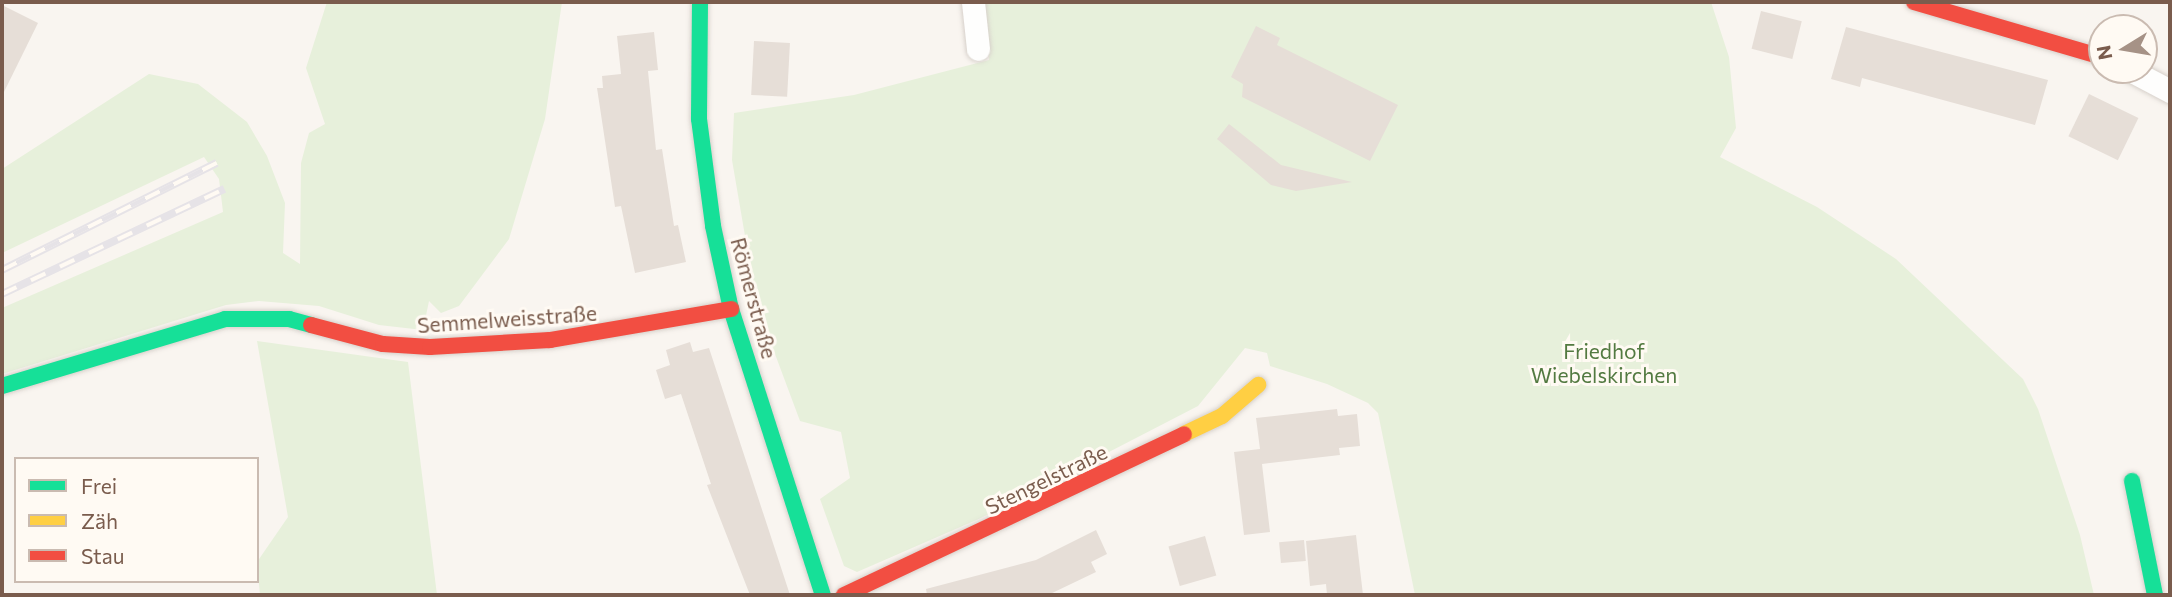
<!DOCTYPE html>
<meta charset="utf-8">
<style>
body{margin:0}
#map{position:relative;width:2172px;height:597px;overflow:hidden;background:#f9f5f0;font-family:Commissioner,sans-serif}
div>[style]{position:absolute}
.green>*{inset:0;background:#e7f0db}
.building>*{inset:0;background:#e6ded7;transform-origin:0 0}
.roads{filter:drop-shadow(0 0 2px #d7d1cb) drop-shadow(0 0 2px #d7d1cb)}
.street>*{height:23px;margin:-11.5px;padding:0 11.5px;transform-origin:11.5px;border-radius:11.5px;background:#fefefd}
.fast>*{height:16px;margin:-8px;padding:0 8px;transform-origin:8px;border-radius:8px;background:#16e098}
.slow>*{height:16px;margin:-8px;padding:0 8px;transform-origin:8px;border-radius:8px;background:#ffcf43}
.jam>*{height:16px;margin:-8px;padding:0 8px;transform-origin:8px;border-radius:8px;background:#f24e42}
.rail>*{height:8px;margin-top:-4px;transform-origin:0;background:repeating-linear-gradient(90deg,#fffaf3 0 16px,#e6e3e7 0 32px);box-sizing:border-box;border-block:2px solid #e6e3e7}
span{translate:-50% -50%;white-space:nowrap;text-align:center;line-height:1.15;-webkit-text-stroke:6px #fffaf3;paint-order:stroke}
.street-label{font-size:21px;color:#7a5c4d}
.park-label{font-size:21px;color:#537a41}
.frame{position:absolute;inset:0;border:4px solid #7a5c4d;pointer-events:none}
.legend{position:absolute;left:14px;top:457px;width:245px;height:126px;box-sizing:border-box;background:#fffaf3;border:2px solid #cabbb1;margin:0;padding:9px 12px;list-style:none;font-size:21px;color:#7a5c4d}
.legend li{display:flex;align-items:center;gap:14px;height:35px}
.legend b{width:35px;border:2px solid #cabbb1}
.north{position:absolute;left:2088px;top:14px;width:70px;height:70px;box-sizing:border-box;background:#fffaf3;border:2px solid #cabbb1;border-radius:50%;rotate:259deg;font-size:19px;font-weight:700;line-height:28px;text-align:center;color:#7a5c4d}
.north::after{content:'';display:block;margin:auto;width:24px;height:32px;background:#a69286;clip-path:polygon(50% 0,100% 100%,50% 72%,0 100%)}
</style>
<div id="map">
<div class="green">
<i style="clip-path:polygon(327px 2px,562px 2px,545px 119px,509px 239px,459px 306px,441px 313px,429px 301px,423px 330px,379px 325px,319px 306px,259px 301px,226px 305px,2px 374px,2px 308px,223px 212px,219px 179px,204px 157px,2px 253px,2px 169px,149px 74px,198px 84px,247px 122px,267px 156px,285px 203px,283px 253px,300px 264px,301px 163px,309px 133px,325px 124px,306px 68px)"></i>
<i style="clip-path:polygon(983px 2px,1711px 2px,1729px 57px,1736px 128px,1720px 157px,1817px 207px,1896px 259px,2023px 379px,2038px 409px,2080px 535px,2094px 595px,1415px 595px,1378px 413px,1368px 403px,1327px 384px,1270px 366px,1267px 353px,1245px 348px,1198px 406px,981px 518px,857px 572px,844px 566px,820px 499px,850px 478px,841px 432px,800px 421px,757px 306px,732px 160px,734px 113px,854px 95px,989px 60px)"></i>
<i style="clip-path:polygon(257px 341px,408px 362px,437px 595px,260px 595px,257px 562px,288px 517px)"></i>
</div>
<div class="building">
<i style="clip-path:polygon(2px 5px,38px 23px,2px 96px)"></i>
<i style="left:1761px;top:11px;width:42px;height:39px;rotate:14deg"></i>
<i style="clip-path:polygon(1256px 26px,1280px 38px,1277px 45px,1398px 105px,1370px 161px,1242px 97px,1243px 84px,1231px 77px)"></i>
<i style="clip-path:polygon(1846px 27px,2048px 80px,2035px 125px,1862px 78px,1860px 87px,1831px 79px)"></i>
<i style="clip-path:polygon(654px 32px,658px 70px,648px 71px,656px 150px,662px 149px,674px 226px,678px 225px,686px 262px,635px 273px,621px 206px,615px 207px,597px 88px,603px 88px,602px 76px,621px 74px,617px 36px)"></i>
<i style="left:754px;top:41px;width:36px;height:54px;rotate:3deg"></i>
<i style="left:2089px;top:94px;width:55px;height:47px;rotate:26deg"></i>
<i style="clip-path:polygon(1229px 124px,1281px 165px,1352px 182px,1296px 191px,1271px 185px,1217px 139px)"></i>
<i style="clip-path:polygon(690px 342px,693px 352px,709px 348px,790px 595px,750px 595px,707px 485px,711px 484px,681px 394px,665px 399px,656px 370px,670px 365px,666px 350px)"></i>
<i style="clip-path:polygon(1337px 409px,1338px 416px,1357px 414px,1360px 446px,1339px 448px,1340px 455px,1262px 464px,1270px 532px,1244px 535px,1234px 452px,1260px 449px,1256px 418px)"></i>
<i style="clip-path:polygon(1096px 530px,1107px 554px,1091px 562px,1096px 572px,1048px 595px,927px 595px,926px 589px,1036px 560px)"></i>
<i style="clip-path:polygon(1356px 535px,1363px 595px,1327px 595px,1326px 584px,1310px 586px,1306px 541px)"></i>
<i style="left:1205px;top:536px;width:41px;height:38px;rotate:74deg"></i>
<i style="left:1304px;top:540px;width:21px;height:25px;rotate:85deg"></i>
</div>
<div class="roads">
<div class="street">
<i style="left:973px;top:2px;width:47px;rotate:83.9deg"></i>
<i style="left:2130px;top:70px;width:45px;rotate:27.7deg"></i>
</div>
<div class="fast">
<i style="left:700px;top:2px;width:117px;rotate:90.5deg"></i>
<i style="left:699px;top:119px;width:108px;rotate:82.5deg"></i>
<i style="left:713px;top:226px;width:85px;rotate:77.8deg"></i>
<i style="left:731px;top:309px;width:300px;rotate:72.2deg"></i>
<i style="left:2px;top:386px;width:233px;rotate:-16.7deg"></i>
<i style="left:225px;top:319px;width:64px"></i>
<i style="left:289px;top:319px;width:23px;rotate:15deg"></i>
<i style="left:2132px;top:481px;width:116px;rotate:78.6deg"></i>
</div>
<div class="slow">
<i style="left:1184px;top:434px;width:42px;rotate:-25.3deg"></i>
<i style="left:1222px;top:416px;width:48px;rotate:-40.7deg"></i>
</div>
<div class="jam">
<i style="left:1914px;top:2px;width:196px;rotate:16.3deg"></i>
<i style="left:311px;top:325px;width:74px;rotate:14.8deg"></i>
<i style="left:383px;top:344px;width:47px;rotate:3.7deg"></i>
<i style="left:430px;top:347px;width:120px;rotate:-3.3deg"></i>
<i style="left:550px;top:340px;width:184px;rotate:-9.7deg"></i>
<i style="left:844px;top:595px;width:376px;rotate:-25.3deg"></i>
</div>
</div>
<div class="rail">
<i style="left:2px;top:270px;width:240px;rotate:-26.5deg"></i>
<i style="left:2px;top:294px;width:246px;rotate:-25.3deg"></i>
</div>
<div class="street-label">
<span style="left:754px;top:298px;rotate:75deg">Römerstraße</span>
<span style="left:507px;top:319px;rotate:-4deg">Semmelweisstraße</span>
<span style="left:1046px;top:479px;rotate:-26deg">Stengelstraße</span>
</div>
<div class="park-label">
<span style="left:1604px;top:363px">Friedhof<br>Wiebelskirchen</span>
</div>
<div class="frame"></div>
<ul class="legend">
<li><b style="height:9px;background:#16e098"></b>Frei</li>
<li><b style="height:9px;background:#ffcf43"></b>Zäh</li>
<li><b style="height:9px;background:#f24e42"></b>Stau</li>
</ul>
<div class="north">N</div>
</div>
